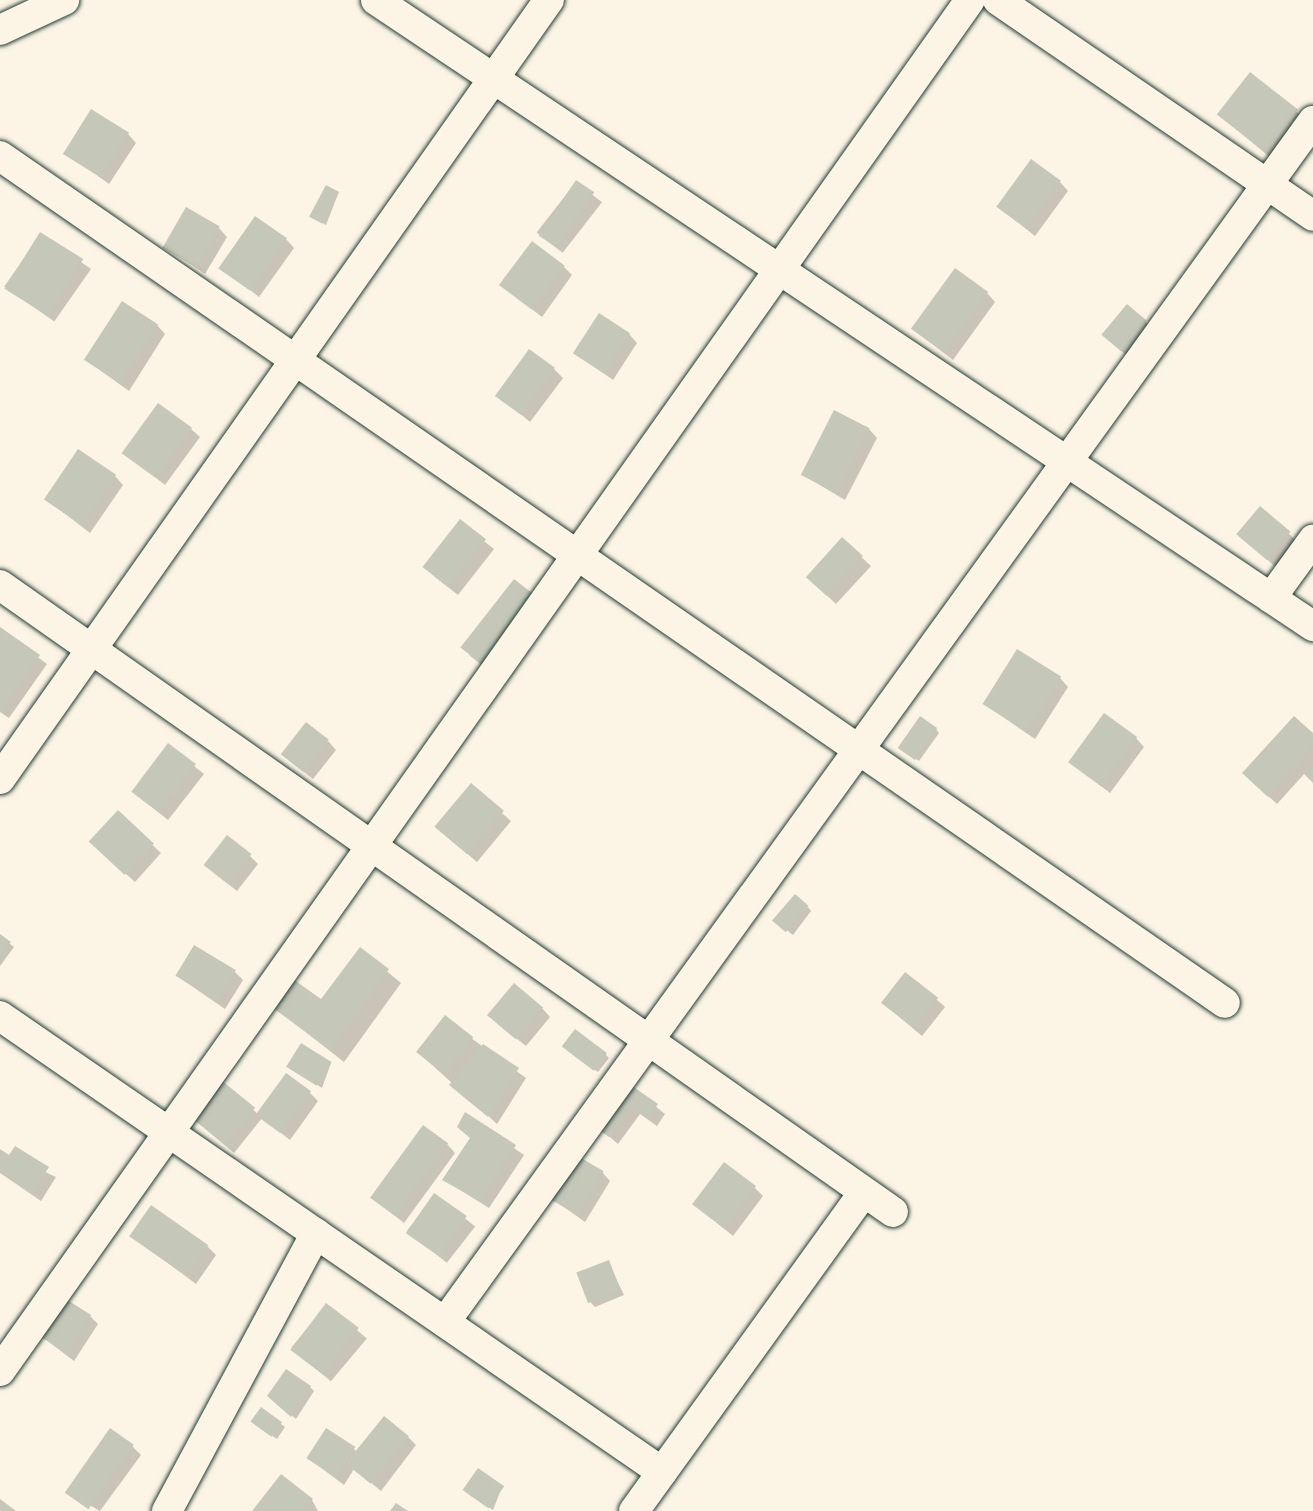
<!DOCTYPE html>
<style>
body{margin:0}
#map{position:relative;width:1313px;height:1511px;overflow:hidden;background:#fcf5e5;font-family:"Architects Daughter",sans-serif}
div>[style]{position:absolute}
.shadow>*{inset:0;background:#0003;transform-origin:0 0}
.building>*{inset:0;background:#c5c7b9;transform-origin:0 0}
.roads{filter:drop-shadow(0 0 2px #1f3d34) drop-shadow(0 0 2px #1f3d34)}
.minor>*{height:30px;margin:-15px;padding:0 15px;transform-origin:15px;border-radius:15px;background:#fcf5e5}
span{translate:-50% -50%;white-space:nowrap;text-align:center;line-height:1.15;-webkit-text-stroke:5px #fcf5e5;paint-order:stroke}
</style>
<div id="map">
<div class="shadow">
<i style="clip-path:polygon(1296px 111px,1305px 120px,1272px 159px,1218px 114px)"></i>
<i style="clip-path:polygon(128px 134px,136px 143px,109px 184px,65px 152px)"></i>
<i style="left:576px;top:182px;width:33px;height:64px;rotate:38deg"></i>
<i style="clip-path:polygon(1060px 182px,1068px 191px,1035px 236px,998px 207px)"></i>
<i style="clip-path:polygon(338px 194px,326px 225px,310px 215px)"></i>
<i style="clip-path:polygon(219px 228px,227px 237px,205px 274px,165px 247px)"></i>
<i style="left:41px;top:234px;width:61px;height:64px;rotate:35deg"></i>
<i style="clip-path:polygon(286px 239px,294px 248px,259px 297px,222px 268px)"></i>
<i style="clip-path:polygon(564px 267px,572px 275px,542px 317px,502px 286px)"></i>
<i style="clip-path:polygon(987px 293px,995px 302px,953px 360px,913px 329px)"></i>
<i style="clip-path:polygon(1128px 306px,1150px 326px,1126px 355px,1107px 339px)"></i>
<i style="clip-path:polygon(157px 325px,165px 334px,129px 391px,86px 360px)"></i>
<i style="clip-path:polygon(629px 334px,637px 343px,613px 380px,575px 353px)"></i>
<i style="clip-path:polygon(554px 369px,563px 378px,530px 422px,504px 400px)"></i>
<i style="clip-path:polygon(191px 429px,200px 437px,165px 485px,124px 453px)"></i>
<i style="clip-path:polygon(869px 429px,877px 438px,845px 500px,803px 475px)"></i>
<i style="clip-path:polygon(115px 476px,123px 485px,90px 533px,46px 499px)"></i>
<i style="clip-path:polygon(1260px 508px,1298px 542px,1277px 568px,1247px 542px)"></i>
<i style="clip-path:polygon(460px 522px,494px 549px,458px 595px,434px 576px)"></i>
<i style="clip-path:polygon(842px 539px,871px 566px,836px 604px,816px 585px)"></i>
<i style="clip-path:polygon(532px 596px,488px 670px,469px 655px)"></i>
<i style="clip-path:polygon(0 629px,47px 664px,9px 718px,0 712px)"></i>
<i style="clip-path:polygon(1060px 678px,1068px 687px,1035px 739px,984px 704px)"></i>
<i style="clip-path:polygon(936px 729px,939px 733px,919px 761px,903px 750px)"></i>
<i style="clip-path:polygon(1313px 735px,1313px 781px,1305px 773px,1277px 804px,1253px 782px)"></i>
<i style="clip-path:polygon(1136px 738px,1144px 747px,1110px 793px,1070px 762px)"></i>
<i style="clip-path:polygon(328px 741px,336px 750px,313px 779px,291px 762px)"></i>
<i style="clip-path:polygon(169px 746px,204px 774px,168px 820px,143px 800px)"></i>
<i style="clip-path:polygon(471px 786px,511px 821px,477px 862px,445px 835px)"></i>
<i style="clip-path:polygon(118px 813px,161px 853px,135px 882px,100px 851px)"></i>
<i style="clip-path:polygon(249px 855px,258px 864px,237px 891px,214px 873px)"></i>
<i style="clip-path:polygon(808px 907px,811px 911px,793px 935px,780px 925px)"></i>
<i style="clip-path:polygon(0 936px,14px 947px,0 966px)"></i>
<i style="clip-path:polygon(360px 949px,401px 983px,344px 1062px,271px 1005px,321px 1002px)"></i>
<i style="clip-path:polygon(235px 972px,243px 980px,225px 1009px,177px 976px)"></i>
<i style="clip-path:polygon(936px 999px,945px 1007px,922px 1036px,883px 1003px)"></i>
<i style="clip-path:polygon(542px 1008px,550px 1017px,526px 1046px,498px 1024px)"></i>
<i style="clip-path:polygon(471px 1038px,526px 1078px,497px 1124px,419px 1053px)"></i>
<i style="clip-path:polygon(568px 1051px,605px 1054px,609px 1058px,598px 1072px)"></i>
<i style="clip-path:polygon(331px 1063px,322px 1088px,293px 1070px)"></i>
<i style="clip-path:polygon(221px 1083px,258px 1114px,310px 1093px,318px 1101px,290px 1140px,262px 1118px,234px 1153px,201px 1125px)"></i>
<i style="clip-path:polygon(629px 1085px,665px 1114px,657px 1126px,640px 1114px,618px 1144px,598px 1127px)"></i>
<i style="clip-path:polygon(465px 1114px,524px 1155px,489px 1208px,444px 1180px,472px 1139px)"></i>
<i style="clip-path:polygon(447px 1144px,455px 1153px,404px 1223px,372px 1198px)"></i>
<i style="clip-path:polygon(0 1151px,56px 1177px,41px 1201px,0 1173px)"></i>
<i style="clip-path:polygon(602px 1172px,610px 1181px,585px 1222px,550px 1197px)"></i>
<i style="clip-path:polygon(755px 1188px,763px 1196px,733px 1236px,694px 1204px)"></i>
<i style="left:435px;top:1195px;width:51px;height:46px;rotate:38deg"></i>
<i style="clip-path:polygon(132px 1236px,208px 1247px,216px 1255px,196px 1284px)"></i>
<i style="clip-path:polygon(608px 1262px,624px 1295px,595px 1307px,591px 1303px)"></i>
<i style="left:327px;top:1305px;width:52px;height:56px;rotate:40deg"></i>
<i style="clip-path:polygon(90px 1316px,98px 1324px,74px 1361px,41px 1336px)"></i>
<i style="clip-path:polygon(310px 1387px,314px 1391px,296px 1419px,269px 1396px)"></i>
<i style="clip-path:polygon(262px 1410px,285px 1427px,277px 1439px,257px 1426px)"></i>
<i style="clip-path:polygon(408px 1437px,416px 1445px,381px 1491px,354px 1469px,344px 1485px,308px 1458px,353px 1448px,358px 1453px)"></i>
<i style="clip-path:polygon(132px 1446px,141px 1455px,100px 1511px,67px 1492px)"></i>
<i style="clip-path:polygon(502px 1487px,493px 1510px,468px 1494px)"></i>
<i style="clip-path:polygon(312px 1500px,318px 1511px,254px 1511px)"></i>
</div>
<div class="building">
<i style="left:1250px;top:72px;width:61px;height:54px;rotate:38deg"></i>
<i style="left:91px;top:109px;width:45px;height:53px;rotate:32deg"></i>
<i style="left:1031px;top:159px;width:37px;height:59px;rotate:36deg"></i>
<i style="left:576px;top:180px;width:22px;height:67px;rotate:34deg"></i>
<i style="left:326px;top:185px;width:15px;height:36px;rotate:28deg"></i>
<i style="left:186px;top:207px;width:39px;height:47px;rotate:30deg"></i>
<i style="left:255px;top:216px;width:39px;height:64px;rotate:35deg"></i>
<i style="left:40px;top:232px;width:51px;height:67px;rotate:32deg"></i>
<i style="left:532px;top:241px;width:41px;height:55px;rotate:37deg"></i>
<i style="left:955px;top:268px;width:41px;height:75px;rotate:36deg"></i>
<i style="left:122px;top:301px;width:43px;height:70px;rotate:33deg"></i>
<i style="left:1127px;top:304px;width:26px;height:40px;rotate:40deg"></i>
<i style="left:599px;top:313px;width:37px;height:48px;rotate:33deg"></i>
<i style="left:529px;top:349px;width:32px;height:58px;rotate:36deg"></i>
<i style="left:158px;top:403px;width:42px;height:62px;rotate:36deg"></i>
<i style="left:834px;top:410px;width:40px;height:73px;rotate:27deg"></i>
<i style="left:78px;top:449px;width:46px;height:61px;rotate:34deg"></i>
<i style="left:1260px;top:506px;width:40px;height:37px;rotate:40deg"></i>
<i style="left:460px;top:519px;width:33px;height:61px;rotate:38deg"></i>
<i style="left:842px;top:537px;width:28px;height:54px;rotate:42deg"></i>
<i style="left:514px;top:579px;width:24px;height:87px;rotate:38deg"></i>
<i style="clip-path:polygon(0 627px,40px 655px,0 711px)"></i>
<i style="left:1017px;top:649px;width:52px;height:65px;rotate:32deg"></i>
<i style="left:1104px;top:713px;width:41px;height:61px;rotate:36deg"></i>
<i style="left:920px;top:716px;width:21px;height:39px;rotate:35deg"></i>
<i style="clip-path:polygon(1294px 716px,1313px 733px,1313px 746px,1268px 797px,1242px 773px)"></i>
<i style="left:306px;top:722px;width:29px;height:41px;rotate:38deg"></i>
<i style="left:168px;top:743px;width:35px;height:61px;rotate:37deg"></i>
<i style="clip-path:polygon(1313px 764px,1313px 783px,1304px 774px)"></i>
<i style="left:471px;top:783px;width:43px;height:57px;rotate:40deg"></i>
<i style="left:118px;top:810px;width:49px;height:43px;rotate:43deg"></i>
<i style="left:227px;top:835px;width:31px;height:38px;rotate:38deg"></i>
<i style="left:795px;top:894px;width:18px;height:35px;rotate:41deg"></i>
<i style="clip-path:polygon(0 934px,11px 942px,0 957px)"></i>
<i style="left:194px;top:945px;width:49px;height:36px;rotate:31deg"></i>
<i style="clip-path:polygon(360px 947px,389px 969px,330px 1050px,269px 1005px,290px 977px,321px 999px)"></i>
<i style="left:905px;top:972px;width:42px;height:39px;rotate:38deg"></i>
<i style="left:514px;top:983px;width:38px;height:42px;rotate:40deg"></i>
<i style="left:445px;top:1015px;width:36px;height:47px;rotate:38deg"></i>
<i style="left:575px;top:1029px;width:40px;height:22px;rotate:37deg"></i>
<i style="left:301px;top:1043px;width:36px;height:28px;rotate:32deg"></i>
<i style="clip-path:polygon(483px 1044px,519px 1068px,488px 1117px,449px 1085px)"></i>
<i style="left:286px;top:1073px;width:31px;height:52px;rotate:36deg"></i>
<i style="left:221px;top:1080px;width:44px;height:48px;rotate:39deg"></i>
<i style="clip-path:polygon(628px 1083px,658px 1104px,648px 1119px,631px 1107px,609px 1137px,595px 1127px)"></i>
<i style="clip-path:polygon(465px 1112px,516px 1145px,480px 1201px,442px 1180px,470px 1138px,457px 1127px)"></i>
<i style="left:423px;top:1125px;width:31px;height:90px;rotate:36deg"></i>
<i style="clip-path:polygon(15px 1146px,49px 1167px,32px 1194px,0 1172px,0 1149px,9px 1155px)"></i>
<i style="left:574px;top:1154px;width:34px;height:51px;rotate:30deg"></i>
<i style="left:724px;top:1162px;width:40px;height:53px;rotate:37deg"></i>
<i style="left:434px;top:1193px;width:40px;height:49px;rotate:35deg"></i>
<i style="left:151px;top:1205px;width:70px;height:38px;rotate:35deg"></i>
<i style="left:609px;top:1260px;width:33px;height:35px;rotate:69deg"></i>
<i style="left:64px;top:1298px;width:32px;height:45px;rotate:32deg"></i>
<i style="left:326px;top:1303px;width:41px;height:59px;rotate:37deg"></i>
<i style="clip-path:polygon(286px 1369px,311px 1386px,291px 1417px,267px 1396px)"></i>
<i style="left:261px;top:1407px;width:26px;height:18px;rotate:36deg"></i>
<i style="left:384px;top:1416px;width:32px;height:61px;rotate:39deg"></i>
<i style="left:110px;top:1428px;width:29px;height:79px;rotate:35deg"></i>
<i style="left:326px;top:1428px;width:35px;height:36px;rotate:33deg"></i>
<i style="left:478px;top:1468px;width:32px;height:27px;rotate:35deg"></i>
<i style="clip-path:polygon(281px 1474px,313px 1499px,303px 1511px,252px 1511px)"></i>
<i style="clip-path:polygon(0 1499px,16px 1511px,0 1511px)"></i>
<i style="clip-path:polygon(396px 1503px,408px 1511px,390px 1511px)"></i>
</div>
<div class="roads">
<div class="minor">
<i style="left:376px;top:0;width:1127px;rotate:33.75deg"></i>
<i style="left:998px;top:0;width:382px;rotate:34.4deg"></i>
<i style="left:0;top:30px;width:71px;rotate:-25.1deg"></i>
<i style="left:0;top:156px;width:1489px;rotate:34.66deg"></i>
<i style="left:0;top:585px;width:1091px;rotate:35.07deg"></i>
<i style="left:1271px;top:598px;width:72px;rotate:-54.1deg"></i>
<i style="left:0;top:779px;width:953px;rotate:-54.83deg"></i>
<i style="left:0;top:1016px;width:804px;rotate:34.56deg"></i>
<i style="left:445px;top:1322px;width:1482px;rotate:-54.14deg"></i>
<i style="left:0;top:1371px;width:1679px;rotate:-54.72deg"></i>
<i style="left:167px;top:1511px;width:315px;rotate:-61.8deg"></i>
<i style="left:634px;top:1511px;width:393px;rotate:-54.2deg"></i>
</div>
</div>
</div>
